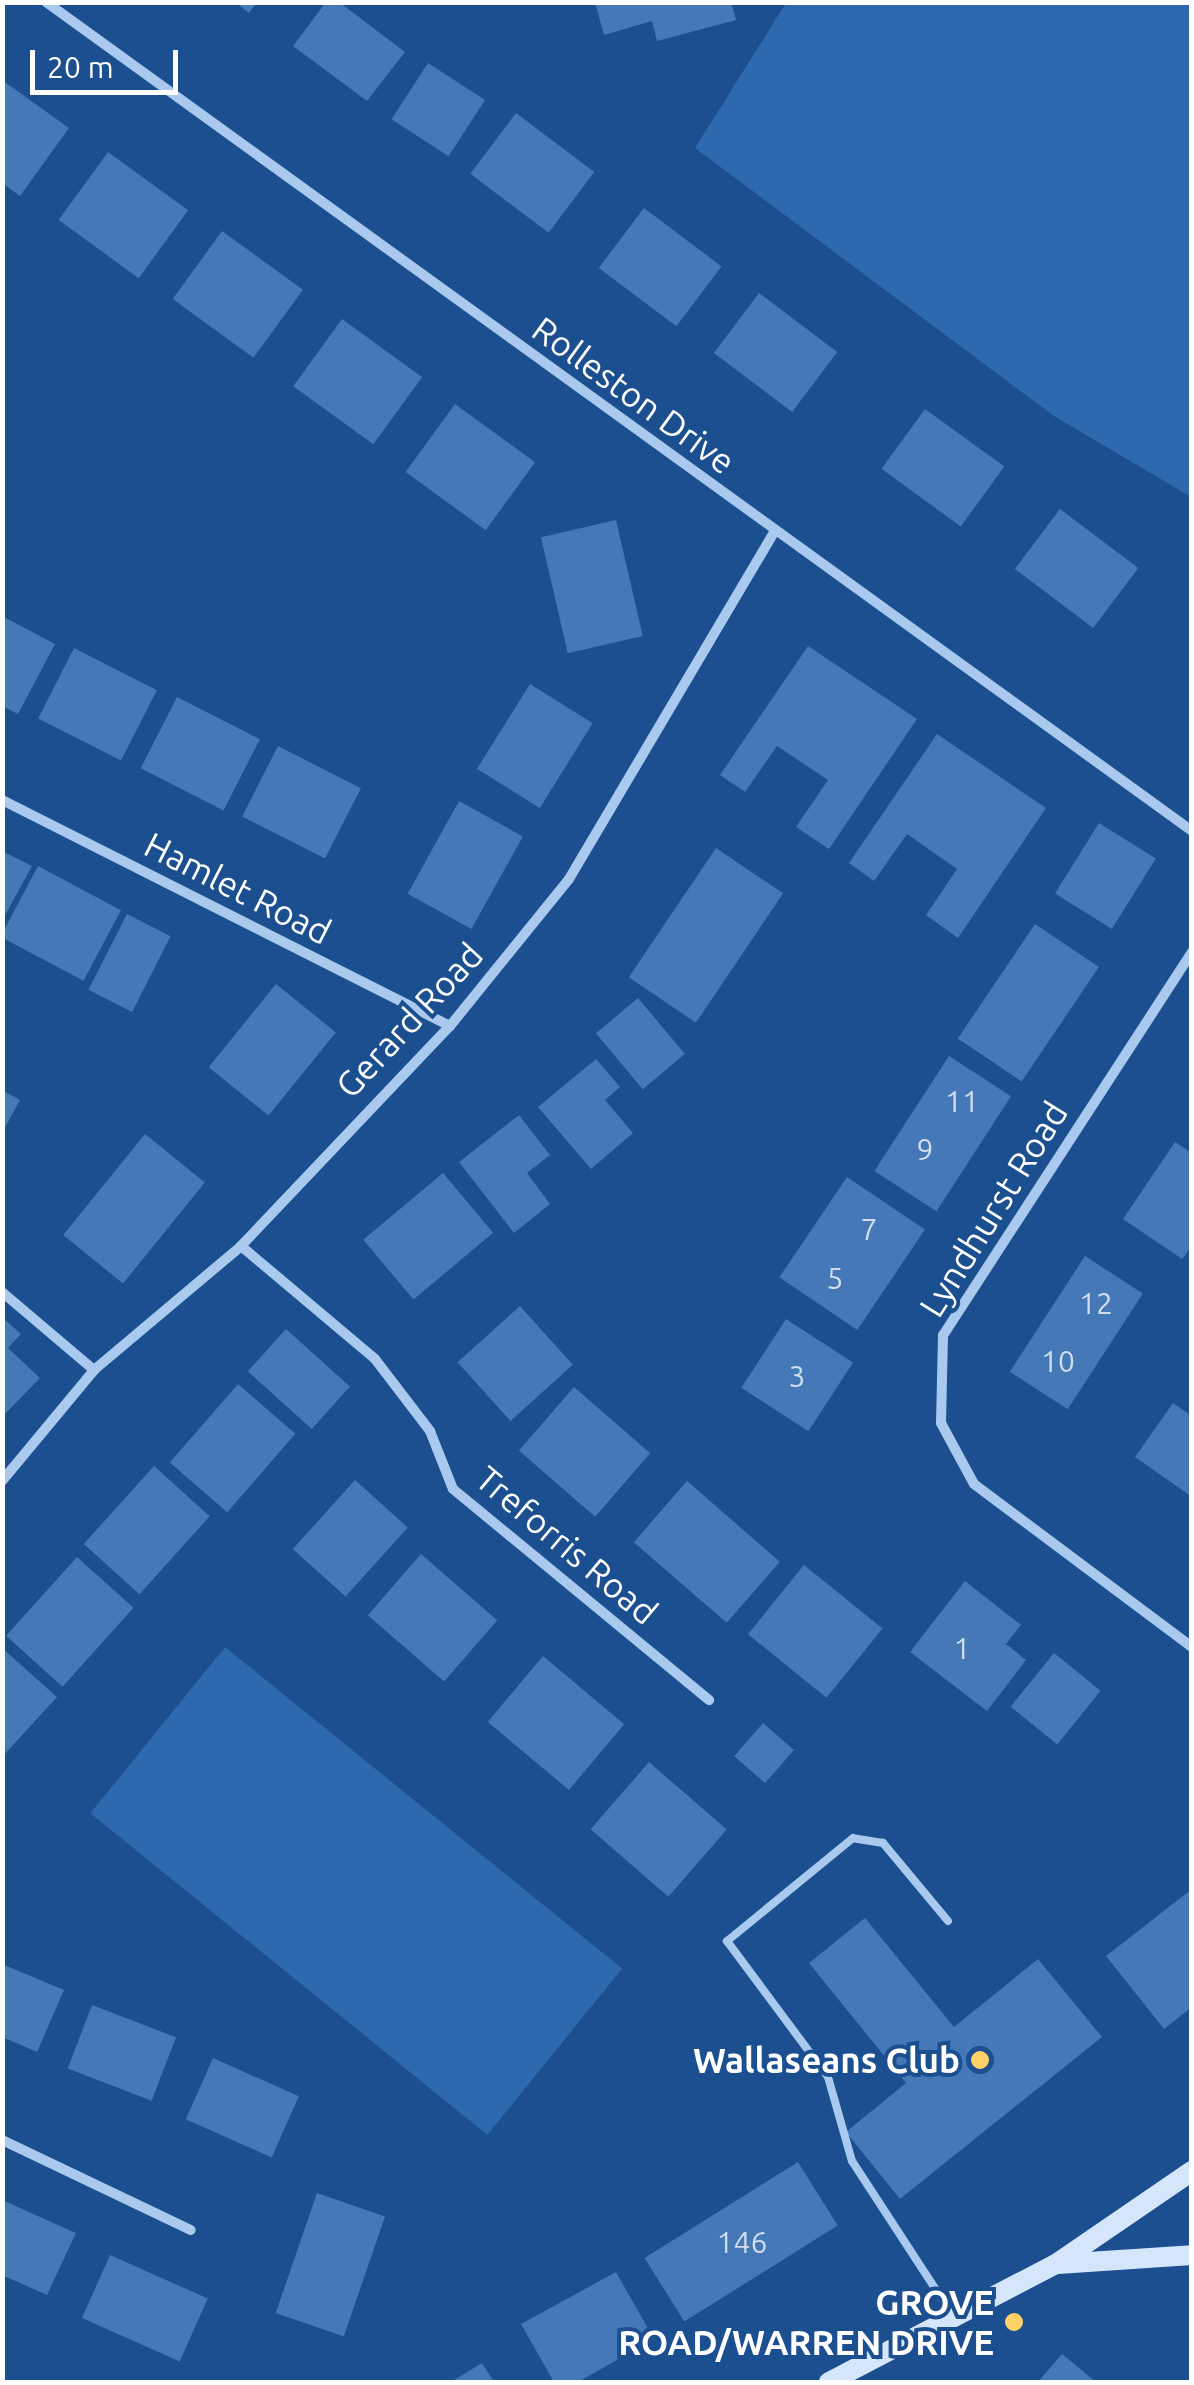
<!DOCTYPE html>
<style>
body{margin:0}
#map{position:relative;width:1194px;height:2385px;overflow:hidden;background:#1b4f8f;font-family:Ubuntu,sans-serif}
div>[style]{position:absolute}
.green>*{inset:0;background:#2e69ad;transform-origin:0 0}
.building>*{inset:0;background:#4478b7;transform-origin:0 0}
.lane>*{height:8px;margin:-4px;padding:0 4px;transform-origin:4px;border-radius:4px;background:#a9c9ee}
.street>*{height:10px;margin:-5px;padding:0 5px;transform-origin:5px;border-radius:5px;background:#a9c9ee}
.secondary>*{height:20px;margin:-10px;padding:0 10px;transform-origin:10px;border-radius:10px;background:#d6e6fa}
.dots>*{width:28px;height:28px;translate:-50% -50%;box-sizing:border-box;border:5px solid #1b4f8f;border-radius:50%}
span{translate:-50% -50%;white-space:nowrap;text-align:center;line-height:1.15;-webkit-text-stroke:8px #1b4f8f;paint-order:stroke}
.number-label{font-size:30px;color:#d0dded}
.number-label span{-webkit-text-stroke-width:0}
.street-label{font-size:35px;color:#fff}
.poi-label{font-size:35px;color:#fff;font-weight:700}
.right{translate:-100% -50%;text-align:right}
.frame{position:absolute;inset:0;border:5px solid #fff;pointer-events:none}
.scale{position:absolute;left:30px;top:50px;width:148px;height:45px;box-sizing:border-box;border:5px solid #fff;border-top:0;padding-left:12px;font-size:30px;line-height:35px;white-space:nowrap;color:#fff;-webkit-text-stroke:8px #1b4f8f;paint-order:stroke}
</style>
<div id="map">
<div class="green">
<i style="clip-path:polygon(786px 3px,1191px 3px,1191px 497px,1054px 416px,695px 148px)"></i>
<i style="left:225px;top:1647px;width:511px;height:214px;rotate:39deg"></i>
</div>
<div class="building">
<i style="clip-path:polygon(235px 2px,257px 2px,249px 13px)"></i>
<i style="clip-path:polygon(326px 2px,339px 2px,405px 52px,367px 101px,293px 46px)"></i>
<i style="clip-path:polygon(595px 2px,731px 2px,736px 20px,657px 41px,652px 21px,604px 35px)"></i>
<i style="left:428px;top:63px;width:68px;height:67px;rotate:33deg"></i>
<i style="clip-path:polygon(2px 80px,69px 128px,20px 196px,2px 183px)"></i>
<i style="left:516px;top:113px;width:98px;height:76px;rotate:37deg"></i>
<i style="left:108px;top:152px;width:99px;height:84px;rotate:36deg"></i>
<i style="left:644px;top:208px;width:97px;height:75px;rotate:37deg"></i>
<i style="left:222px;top:231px;width:100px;height:84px;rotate:36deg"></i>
<i style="left:759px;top:293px;width:98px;height:75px;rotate:37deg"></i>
<i style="left:342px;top:319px;width:99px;height:83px;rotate:36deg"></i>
<i style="left:455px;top:404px;width:99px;height:84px;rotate:36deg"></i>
<i style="left:925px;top:409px;width:98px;height:74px;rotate:36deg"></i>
<i style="left:1060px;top:509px;width:98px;height:75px;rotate:37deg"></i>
<i style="left:616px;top:520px;width:119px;height:77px;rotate:77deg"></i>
<i style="clip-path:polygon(2px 616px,55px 644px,18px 714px,2px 706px)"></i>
<i style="clip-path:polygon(808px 646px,917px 719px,829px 849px,796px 827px,828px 780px,777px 746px,745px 792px,720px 775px)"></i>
<i style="left:74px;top:648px;width:93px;height:79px;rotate:27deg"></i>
<i style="left:530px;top:684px;width:74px;height:100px;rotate:32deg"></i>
<i style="left:177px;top:697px;width:93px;height:80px;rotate:27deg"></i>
<i style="clip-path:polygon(937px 734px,1046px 808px,958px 938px,926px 915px,957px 869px,907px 834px,874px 881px,849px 863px)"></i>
<i style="left:278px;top:746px;width:93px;height:79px;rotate:27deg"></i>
<i style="left:459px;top:801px;width:73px;height:106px;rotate:29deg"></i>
<i style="left:1099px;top:823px;width:67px;height:83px;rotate:32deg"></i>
<i style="left:716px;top:848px;width:81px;height:156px;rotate:34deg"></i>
<i style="clip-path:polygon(2px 851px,32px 866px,2px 921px)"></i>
<i style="left:38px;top:866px;width:94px;height:80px;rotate:28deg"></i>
<i style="left:127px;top:914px;width:49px;height:85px;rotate:27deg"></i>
<i style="left:1035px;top:924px;width:77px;height:138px;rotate:34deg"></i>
<i style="left:276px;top:984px;width:77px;height:107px;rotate:39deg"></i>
<i style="left:638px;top:998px;width:73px;height:55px;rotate:50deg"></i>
<i style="left:949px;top:1056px;width:74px;height:137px;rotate:33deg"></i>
<i style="clip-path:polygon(596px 1059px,620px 1087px,605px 1100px,633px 1133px,591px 1169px,538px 1107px)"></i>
<i style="clip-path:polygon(2px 1090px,20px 1100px,2px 1133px)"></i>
<i style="clip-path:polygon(519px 1115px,550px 1155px,527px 1173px,550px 1204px,514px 1233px,459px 1162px)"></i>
<i style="left:145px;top:1134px;width:77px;height:130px;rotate:39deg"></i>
<i style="clip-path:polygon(1175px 1142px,1192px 1153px,1192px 1246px,1182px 1259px,1123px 1219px)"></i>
<i style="left:443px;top:1173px;width:78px;height:104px;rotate:50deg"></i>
<i style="left:847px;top:1177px;width:94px;height:121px;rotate:34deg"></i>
<i style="left:1085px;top:1256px;width:69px;height:138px;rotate:33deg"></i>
<i style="left:520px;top:1306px;width:79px;height:84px;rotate:48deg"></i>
<i style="clip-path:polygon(2px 1317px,21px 1334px,8px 1348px,40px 1378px,2px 1417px)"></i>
<i style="left:786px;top:1319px;width:80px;height:82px;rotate:33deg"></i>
<i style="left:286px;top:1329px;width:86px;height:57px;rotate:42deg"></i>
<i style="left:238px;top:1384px;width:76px;height:104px;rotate:41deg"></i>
<i style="left:574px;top:1387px;width:101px;height:84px;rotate:41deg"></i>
<i style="clip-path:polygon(1173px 1403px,1192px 1416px,1192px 1497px,1135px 1457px)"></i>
<i style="left:154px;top:1466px;width:75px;height:105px;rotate:42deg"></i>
<i style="left:355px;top:1480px;width:71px;height:93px;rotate:42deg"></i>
<i style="left:687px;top:1481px;width:123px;height:81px;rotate:41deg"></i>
<i style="left:421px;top:1554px;width:101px;height:81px;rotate:41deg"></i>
<i style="left:77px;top:1557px;width:76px;height:106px;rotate:42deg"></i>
<i style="left:804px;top:1565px;width:101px;height:89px;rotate:39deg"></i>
<i style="clip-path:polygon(965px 1581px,1021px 1625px,1006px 1644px,1026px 1660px,987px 1711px,910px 1652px)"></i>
<i style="clip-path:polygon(2px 1648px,57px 1697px,2px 1757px)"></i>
<i style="left:1054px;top:1653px;width:60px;height:69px;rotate:39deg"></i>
<i style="left:543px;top:1656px;width:106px;height:86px;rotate:40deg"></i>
<i style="left:763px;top:1723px;width:41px;height:44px;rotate:41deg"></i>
<i style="left:649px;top:1762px;width:103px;height:89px;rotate:41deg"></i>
<i style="clip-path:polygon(1192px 1889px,1192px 2007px,1164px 2029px,1106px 1956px)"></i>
<i style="clip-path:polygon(865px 1918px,954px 2027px,1038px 1959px,1102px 2037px,900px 2199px,846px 2132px,906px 2083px,809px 1963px)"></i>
<i style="clip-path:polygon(2px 1964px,64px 1990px,37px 2052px,2px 2037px)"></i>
<i style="left:92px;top:2005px;width:90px;height:68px;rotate:21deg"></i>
<i style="left:213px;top:2058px;width:94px;height:67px;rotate:24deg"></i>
<i style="left:798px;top:2162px;width:75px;height:181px;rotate:58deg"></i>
<i style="left:317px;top:2193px;width:72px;height:127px;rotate:19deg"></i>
<i style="clip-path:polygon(2px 2200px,76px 2233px,47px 2295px,2px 2275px)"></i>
<i style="left:110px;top:2255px;width:107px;height:69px;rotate:24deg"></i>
<i style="clip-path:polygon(616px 2272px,654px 2339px,578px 2382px,554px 2382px,521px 2324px)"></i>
<i style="clip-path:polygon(1062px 2354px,1096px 2382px,1038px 2382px)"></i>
<i style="clip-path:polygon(482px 2363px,494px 2382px,451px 2382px)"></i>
</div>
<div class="lane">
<i style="left:948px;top:1921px;width:102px;rotate:-129.8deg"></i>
<i style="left:883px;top:1843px;width:30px;rotate:-171deg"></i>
<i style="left:853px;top:1838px;width:163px;rotate:140.7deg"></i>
<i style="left:727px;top:1941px;width:169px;rotate:53.4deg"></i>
<i style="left:828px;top:2077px;width:87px;rotate:74.1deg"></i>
<i style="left:852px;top:2161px;width:185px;rotate:56.9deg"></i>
</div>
<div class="street">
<i style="left:46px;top:2px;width:1414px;rotate:35.88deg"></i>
<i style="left:2px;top:800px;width:502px;rotate:26.77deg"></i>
<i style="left:1192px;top:952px;width:457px;rotate:123deg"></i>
<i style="left:943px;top:1335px;width:88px;rotate:91.3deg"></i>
<i style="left:941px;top:1423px;width:69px;rotate:61.6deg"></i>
<i style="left:974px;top:1484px;width:272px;rotate:36.8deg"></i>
<i style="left:241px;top:1246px;width:175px;rotate:40.1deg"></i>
<i style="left:375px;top:1359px;width:91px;rotate:52.6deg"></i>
<i style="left:430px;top:1431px;width:62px;rotate:68.4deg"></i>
<i style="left:453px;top:1489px;width:332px;rotate:39.5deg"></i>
<i style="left:2px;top:1292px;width:121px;rotate:40.3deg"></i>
<i style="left:2px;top:1481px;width:144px;rotate:-50.3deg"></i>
<i style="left:94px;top:1370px;width:192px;rotate:-40.1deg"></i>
<i style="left:241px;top:1246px;width:303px;rotate:-46.5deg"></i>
<i style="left:450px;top:1026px;width:189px;rotate:-51deg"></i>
<i style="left:569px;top:879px;width:404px;rotate:-59.4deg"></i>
<i style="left:2px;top:2140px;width:209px;rotate:25.5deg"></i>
</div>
<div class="secondary">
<i style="left:1058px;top:2264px;width:134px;rotate:-3.8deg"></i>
<i style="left:829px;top:2382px;width:256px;rotate:-27.5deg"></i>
<i style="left:1056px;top:2264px;width:165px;rotate:-34.4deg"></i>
</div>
<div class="dots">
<i style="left:980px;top:2060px;background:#ffd166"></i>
<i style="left:1014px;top:2322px;background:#ffd166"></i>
</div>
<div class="number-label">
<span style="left:962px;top:1101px">11</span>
<span style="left:925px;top:1149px">9</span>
<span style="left:869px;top:1229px">7</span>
<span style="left:835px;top:1278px">5</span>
<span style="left:1096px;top:1303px">12</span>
<span style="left:1058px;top:1361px">10</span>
<span style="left:797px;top:1376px">3</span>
<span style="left:962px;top:1648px">1</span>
<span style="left:742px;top:2242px">146</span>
</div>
<div class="street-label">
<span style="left:634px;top:395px;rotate:36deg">Rolleston Drive</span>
<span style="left:238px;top:888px;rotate:27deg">Hamlet Road</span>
<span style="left:409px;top:1020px;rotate:-47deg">Gerard Road</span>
<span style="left:993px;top:1209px;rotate:-58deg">Lyndhurst Road</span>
<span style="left:567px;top:1545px;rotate:40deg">Treforris Road</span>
</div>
<div class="poi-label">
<span class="right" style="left:960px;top:2060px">Wallaseans Club</span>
<span class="right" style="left:994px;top:2322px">GROVE<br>ROAD/WARREN DRIVE</span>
</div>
<div class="frame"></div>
<div class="scale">20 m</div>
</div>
